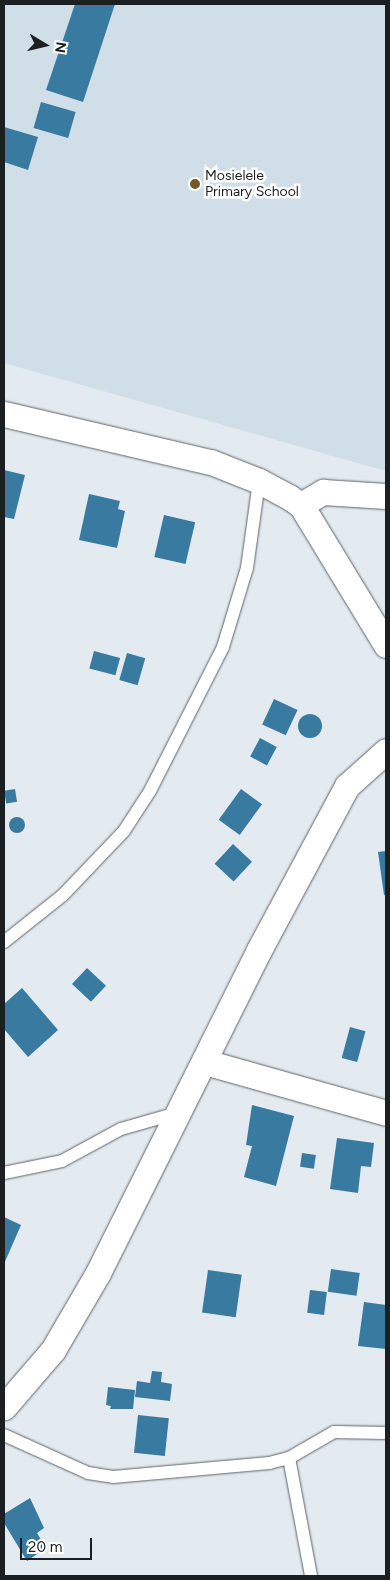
<!DOCTYPE html>
<style>
body{margin:0}
#map{position:relative;width:390px;height:1580px;overflow:hidden;background:#e4ebf0;font-family:Figtree,sans-serif}
div>[style]{position:absolute}
.built>*{inset:0;background:#d0dee8}
.building>*{inset:0;background:#397aa1;transform-origin:0 0}
.round{border-radius:50%}
.roads{filter:drop-shadow(0 0 1px #5d6367) drop-shadow(0 0 1px #5d6367)}
.service>*{height:12px;margin:-6px;padding:0 6px;transform-origin:6px;border-radius:6px;background:#fff}
.minor>*{height:25px;margin:-12.5px;padding:0 12.5px;transform-origin:12.5px;border-radius:12.5px;background:#fff}
.dots>*{width:14px;height:14px;translate:-50% -50%;box-sizing:border-box;border:2px solid #fff;border-radius:50%}
span{translate:-50% -50%;white-space:nowrap;text-align:center;line-height:1.15;-webkit-text-stroke:5px #fff;paint-order:stroke}
.poi-label{font-size:14px;color:#1c1f21}
.left{translate:0 -50%;text-align:left}
.frame{position:absolute;inset:0;border:5px solid #1c1f21;pointer-events:none}
.north{position:absolute;left:20px;top:20px;width:50px;height:50px;-webkit-text-stroke:4px #fff;paint-order:stroke;rotate:99deg;font-size:14px;font-weight:700;line-height:20px;text-align:center;color:#1c1f21}
.north::after{content:'';display:block;margin:auto;width:18px;height:22px;background:#1c1f21;clip-path:polygon(50% 0,100% 100%,50% 72%,0 100%)}
.scale{position:absolute;left:20px;top:1538px;width:72px;height:22px;box-sizing:border-box;border:2px solid #1c1f21;border-top:0;padding-left:6px;font-size:15px;line-height:18px;white-space:nowrap;color:#1c1f21;-webkit-text-stroke:4px #fff;paint-order:stroke}
</style>
<div id="map">
<div class="built">
<i style="clip-path:polygon(4px 4px,386px 4px,386px 471px,4px 363px)"></i>
</div>
<div class="building">
<i style="clip-path:polygon(75px 4px,115px 4px,83px 102px,46px 90px)"></i>
<i style="left:41px;top:102px;width:36px;height:27px;rotate:16deg"></i>
<i style="clip-path:polygon(4px 127px,38px 137px,28px 170px,4px 162px)"></i>
<i style="clip-path:polygon(4px 470px,25px 475px,14px 519px,4px 517px)"></i>
<i style="clip-path:polygon(89px 494px,120px 501px,118px 509px,125px 511px,117px 548px,79px 540px)"></i>
<i style="left:164px;top:515px;width:32px;height:43px;rotate:13deg"></i>
<i style="left:94px;top:651px;width:27px;height:18px;rotate:15deg"></i>
<i style="left:127px;top:653px;width:19px;height:28px;rotate:16deg"></i>
<i style="left:274px;top:699px;width:26px;height:28px;rotate:25deg"></i>
<i class="round" style="left:298px;top:714px;width:24px;height:24px"></i>
<i style="left:260px;top:738px;width:19px;height:21px;rotate:28deg"></i>
<i style="left:15px;top:789px;width:13px;height:11px;rotate:81deg"></i>
<i style="left:241px;top:789px;width:26px;height:38px;rotate:36deg"></i>
<i class="round" style="left:9px;top:817px;width:16px;height:16px"></i>
<i style="left:233px;top:844px;width:26px;height:27px;rotate:43deg"></i>
<i style="clip-path:polygon(386px 851px,386px 895px,384px 895px,378px 852px)"></i>
<i style="left:87px;top:968px;width:26px;height:22px;rotate:43deg"></i>
<i style="clip-path:polygon(22px 988px,58px 1030px,28px 1057px,4px 1029px,4px 1004px)"></i>
<i style="left:350px;top:1027px;width:16px;height:32px;rotate:15deg"></i>
<i style="clip-path:polygon(252px 1105px,294px 1116px,276px 1186px,244px 1177px,252px 1146px,246px 1145px)"></i>
<i style="clip-path:polygon(337px 1138px,374px 1143px,371px 1167px,361px 1166px,358px 1193px,330px 1189px)"></i>
<i style="left:302px;top:1153px;width:14px;height:14px;rotate:8deg"></i>
<i style="clip-path:polygon(4px 1217px,21px 1225px,4px 1264px)"></i>
<i style="left:331px;top:1269px;width:29px;height:23px;rotate:8deg"></i>
<i style="left:208px;top:1270px;width:34px;height:43px;rotate:8deg"></i>
<i style="left:310px;top:1290px;width:17px;height:23px;rotate:7deg"></i>
<i style="clip-path:polygon(364px 1302px,386px 1305px,386px 1349px,358px 1346px)"></i>
<i style="clip-path:polygon(152px 1371px,162px 1372px,161px 1382px,172px 1384px,170px 1401px,135px 1397px,137px 1381px,150px 1383px)"></i>
<i style="clip-path:polygon(108px 1387px,135px 1390px,133px 1409px,110px 1409px,111px 1406px,106px 1405px)"></i>
<i style="left:138px;top:1415px;width:31px;height:38px;rotate:6deg"></i>
<i style="clip-path:polygon(30px 1498px,44px 1528px,37px 1533px,46px 1548px,27px 1561px,4px 1523px,4px 1514px)"></i>
</div>
<div class="roads">
<div class="service">
<i style="left:4px;top:942px;width:75px;rotate:-38.5deg"></i>
<i style="left:63px;top:895px;width:88px;rotate:-46.4deg"></i>
<i style="left:124px;top:831px;width:48px;rotate:-57deg"></i>
<i style="left:150px;top:791px;width:161px;rotate:-63.1deg"></i>
<i style="left:223px;top:647px;width:83px;rotate:-73.1deg"></i>
<i style="left:247px;top:568px;width:88px;rotate:-82.1deg"></i>
<i style="left:4px;top:1173px;width:59px;rotate:-11.7deg"></i>
<i style="left:62px;top:1161px;width:67px;rotate:-28.5deg"></i>
<i style="left:121px;top:1129px;width:58px;rotate:-15.9deg"></i>
<i style="left:4px;top:1435px;width:92px;rotate:24.3deg"></i>
<i style="left:88px;top:1473px;width:25px;rotate:9deg"></i>
<i style="left:113px;top:1477px;width:157px;rotate:-5.1deg"></i>
<i style="left:269px;top:1463px;width:21px;rotate:-14deg"></i>
<i style="left:289px;top:1458px;width:52px;rotate:-30deg"></i>
<i style="left:334px;top:1432px;width:52px;rotate:1.1deg"></i>
<i style="left:289px;top:1458px;width:120px;rotate:79.4deg"></i>
</div>
<div class="minor">
<i style="left:4px;top:414px;width:212px;rotate:13.1deg"></i>
<i style="left:211px;top:462px;width:52px;rotate:21.6deg"></i>
<i style="left:259px;top:481px;width:34px;rotate:28deg"></i>
<i style="left:289px;top:497px;width:14px;rotate:34deg"></i>
<i style="left:301px;top:505px;width:164px;rotate:58.7deg"></i>
<i style="left:301px;top:505px;width:26px;rotate:-31deg"></i>
<i style="left:323px;top:492px;width:63px;rotate:3.6deg"></i>
<i style="left:205px;top:1062px;width:188px;rotate:15.7deg"></i>
<i style="left:4px;top:1407px;width:75px;rotate:-49.3deg"></i>
<i style="left:53px;top:1350px;width:89px;rotate:-59.7deg"></i>
<i style="left:98px;top:1273px;width:361px;rotate:-63.5deg"></i>
<i style="left:259px;top:950px;width:186px;rotate:-61.8deg"></i>
<i style="left:347px;top:786px;width:52px;rotate:-41.9deg"></i>
</div>
</div>
<div class="dots">
<i style="left:195px;top:184px;background:#705829"></i>
</div>
<div class="poi-label">
<span class="left" style="left:205px;top:184px">Mosielele<br>Primary School</span>
</div>
<div class="frame"></div>
<div class="north">N</div>
<div class="scale">20 m</div>
</div>
